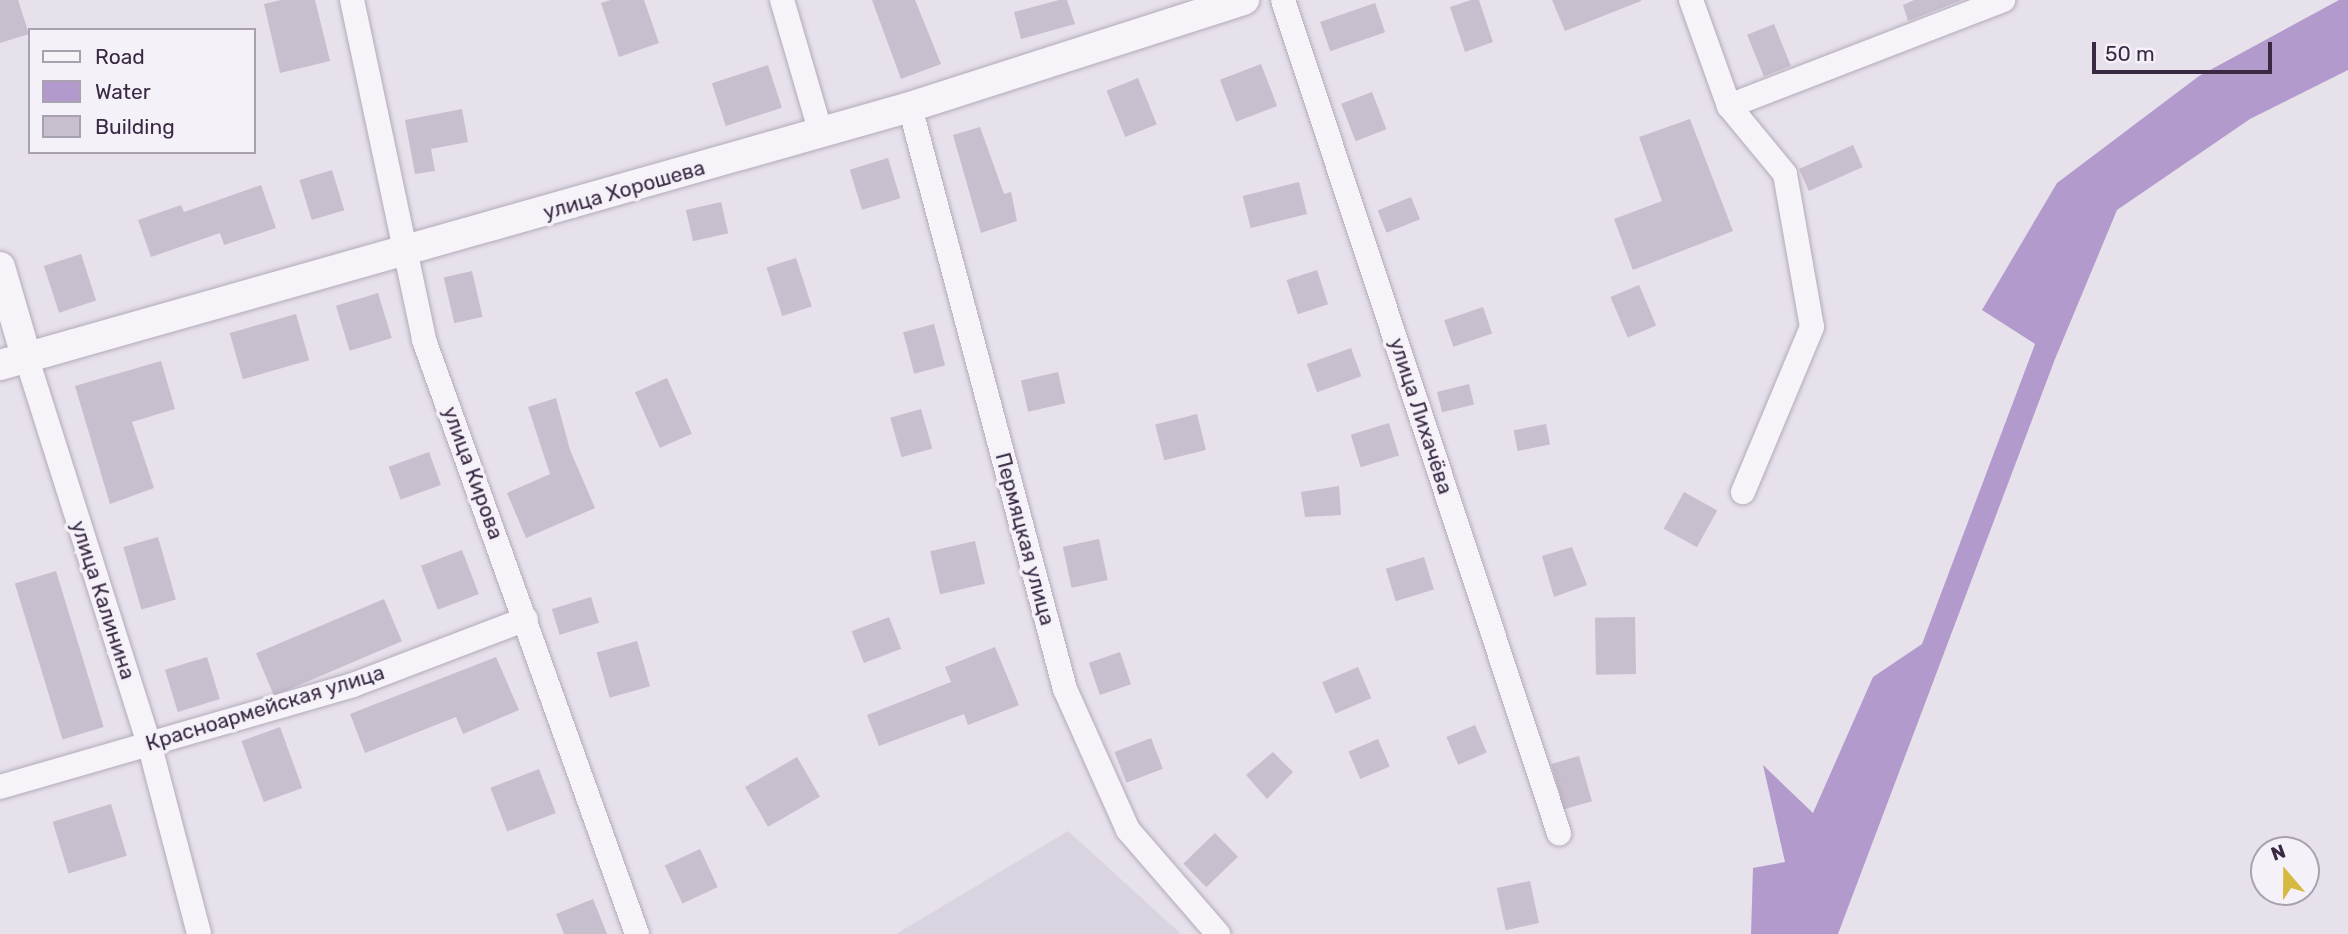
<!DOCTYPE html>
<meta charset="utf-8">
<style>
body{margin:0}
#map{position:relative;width:2348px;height:934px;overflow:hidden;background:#e7e1eb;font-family:Rubik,sans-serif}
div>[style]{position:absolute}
.built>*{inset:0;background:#dad3e0}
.water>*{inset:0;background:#b29bcc}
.building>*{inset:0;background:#c7bece;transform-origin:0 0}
.roads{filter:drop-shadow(0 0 2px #b3aab9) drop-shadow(0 0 2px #b3aab9)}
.minor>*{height:24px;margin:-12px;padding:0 12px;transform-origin:12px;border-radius:12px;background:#f7f4f9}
.tertiary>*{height:30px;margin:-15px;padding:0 15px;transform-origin:15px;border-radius:15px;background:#f7f4f9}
span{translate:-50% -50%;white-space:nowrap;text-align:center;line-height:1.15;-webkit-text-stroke:7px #f5f1f8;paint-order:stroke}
.street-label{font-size:21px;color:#392943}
.legend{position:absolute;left:28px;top:28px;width:228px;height:126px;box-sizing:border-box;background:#f5f1f8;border:2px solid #aaa1b0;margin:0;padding:9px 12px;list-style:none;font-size:21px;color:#392943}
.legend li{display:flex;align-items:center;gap:14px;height:35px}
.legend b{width:35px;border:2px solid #aaa1b0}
.north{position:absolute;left:2250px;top:836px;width:70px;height:70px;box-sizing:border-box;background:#f5f1f8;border:2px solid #aaa1b0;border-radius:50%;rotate:340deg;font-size:19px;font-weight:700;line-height:28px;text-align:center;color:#392943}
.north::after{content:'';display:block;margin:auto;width:24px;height:32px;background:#d5b941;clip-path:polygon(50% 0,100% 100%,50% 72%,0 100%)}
.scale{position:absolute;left:2092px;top:42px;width:180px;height:32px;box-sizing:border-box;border:4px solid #392943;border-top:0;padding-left:9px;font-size:21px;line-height:24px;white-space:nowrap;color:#392943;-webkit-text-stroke:5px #f5f1f8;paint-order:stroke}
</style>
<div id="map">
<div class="built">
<i style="clip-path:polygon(1068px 831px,1181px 934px,896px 934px)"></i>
</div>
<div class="water">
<i style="clip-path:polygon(2339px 0,2348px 0,2348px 70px,2250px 119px,2117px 210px,2055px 359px,1838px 934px,1751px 934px,1753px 868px,1785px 862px,1763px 765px,1813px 813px,1873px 677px,1922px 644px,2035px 344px,1982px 310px,2057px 183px,2199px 76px)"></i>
</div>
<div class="building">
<i style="clip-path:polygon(0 0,18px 0,29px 34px,0 43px)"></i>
<i style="clip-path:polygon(281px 0,315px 0,330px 61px,280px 73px,264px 4px)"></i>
<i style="clip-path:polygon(611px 0,644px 0,659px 43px,619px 57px,601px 3px)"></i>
<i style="clip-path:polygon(872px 0,915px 0,941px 64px,901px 79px)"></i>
<i style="clip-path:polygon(1059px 0,1067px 0,1075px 24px,1021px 39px,1014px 12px)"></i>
<i style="clip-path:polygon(1471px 0,1479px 0,1493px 42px,1465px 52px,1450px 7px)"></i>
<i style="clip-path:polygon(1552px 0,1641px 0,1641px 1px,1565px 31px)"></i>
<i style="clip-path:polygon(1914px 0,1962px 0,1908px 21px,1903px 5px)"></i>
<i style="left:1375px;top:3px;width:31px;height:58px;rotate:71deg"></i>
<i style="left:1774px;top:24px;width:45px;height:29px;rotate:68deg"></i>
<i style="left:1261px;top:64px;width:45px;height:44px;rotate:69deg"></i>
<i style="left:768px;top:65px;width:45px;height:59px;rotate:72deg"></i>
<i style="left:1138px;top:78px;width:50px;height:34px;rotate:68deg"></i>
<i style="left:1372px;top:92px;width:40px;height:33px;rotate:69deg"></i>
<i style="clip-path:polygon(462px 109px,468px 142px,431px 149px,435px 171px,415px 174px,405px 120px)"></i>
<i style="clip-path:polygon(1690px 119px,1733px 231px,1633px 270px,1614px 219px,1662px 201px,1639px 137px)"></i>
<i style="clip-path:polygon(980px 127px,1004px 194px,1011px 192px,1017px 221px,981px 233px,953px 135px)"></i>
<i style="left:1853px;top:145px;width:24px;height:59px;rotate:66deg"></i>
<i style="left:888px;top:158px;width:42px;height:40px;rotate:73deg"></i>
<i style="left:332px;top:170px;width:42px;height:34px;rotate:73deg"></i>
<i style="left:1299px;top:182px;width:33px;height:58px;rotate:76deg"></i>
<i style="clip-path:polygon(261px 185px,276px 228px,224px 245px,220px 233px,151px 257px,138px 220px,181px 205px,184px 212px)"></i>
<i style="left:1411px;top:197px;width:24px;height:36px;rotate:68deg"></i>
<i style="left:721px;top:202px;width:32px;height:36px;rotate:77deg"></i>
<i style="left:81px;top:254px;width:49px;height:39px;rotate:72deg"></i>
<i style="left:796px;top:258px;width:51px;height:31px;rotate:72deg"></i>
<i style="left:1317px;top:270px;width:36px;height:32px;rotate:72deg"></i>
<i style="left:472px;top:271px;width:47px;height:29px;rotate:77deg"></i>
<i style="left:1639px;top:285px;width:44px;height:31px;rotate:67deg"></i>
<i style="left:378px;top:293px;width:47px;height:44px;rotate:73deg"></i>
<i style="left:1483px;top:307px;width:28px;height:41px;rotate:71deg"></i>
<i style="left:296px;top:314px;width:48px;height:69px;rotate:74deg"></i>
<i style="left:934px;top:324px;width:43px;height:32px;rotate:75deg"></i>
<i style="left:1351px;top:348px;width:30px;height:47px;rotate:70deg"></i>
<i style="clip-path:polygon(161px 361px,175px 409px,132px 422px,154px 488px,110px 504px,75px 386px)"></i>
<i style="left:1058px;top:372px;width:32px;height:38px;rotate:77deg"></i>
<i style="left:667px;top:378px;width:61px;height:35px;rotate:66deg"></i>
<i style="left:1469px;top:384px;width:21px;height:33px;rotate:76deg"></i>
<i style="clip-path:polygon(556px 398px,570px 450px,595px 508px,526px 538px,507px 493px,550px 474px,528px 407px)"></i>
<i style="left:921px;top:409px;width:41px;height:32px;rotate:74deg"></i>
<i style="left:1197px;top:414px;width:37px;height:43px;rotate:76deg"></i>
<i style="left:1389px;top:423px;width:34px;height:40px;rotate:73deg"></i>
<i style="left:1546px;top:424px;width:21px;height:33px;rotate:79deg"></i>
<i style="left:429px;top:452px;width:35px;height:43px;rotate:70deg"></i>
<i style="clip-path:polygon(1339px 486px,1341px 515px,1305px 517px,1301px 492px)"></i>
<i style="left:1684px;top:492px;width:38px;height:42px;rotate:29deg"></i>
<i style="left:158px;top:537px;width:65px;height:36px;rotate:74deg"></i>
<i style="left:1099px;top:539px;width:42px;height:37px;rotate:78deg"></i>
<i style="left:975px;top:541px;width:44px;height:46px;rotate:77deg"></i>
<i style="clip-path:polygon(1572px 547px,1587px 585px,1554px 597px,1542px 556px)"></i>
<i style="left:462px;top:550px;width:47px;height:44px;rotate:69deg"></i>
<i style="left:1424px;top:557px;width:34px;height:40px;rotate:73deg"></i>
<i style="left:56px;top:571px;width:163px;height:43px;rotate:73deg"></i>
<i style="left:591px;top:597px;width:27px;height:41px;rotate:73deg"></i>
<i style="left:384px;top:599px;width:46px;height:139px;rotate:67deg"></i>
<i style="left:889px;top:617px;width:34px;height:40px;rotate:69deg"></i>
<i style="left:1635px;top:617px;width:57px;height:40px;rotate:89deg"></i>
<i style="left:637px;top:641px;width:47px;height:42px;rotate:74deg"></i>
<i style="clip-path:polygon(995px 647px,1019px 705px,968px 725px,964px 714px,879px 746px,867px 715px,951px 682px,945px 667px)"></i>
<i style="left:1120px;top:652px;width:34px;height:33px;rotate:71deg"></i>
<i style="left:207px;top:657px;width:44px;height:44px;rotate:73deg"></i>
<i style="clip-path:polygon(496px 657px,519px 710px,463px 734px,456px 717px,365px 753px,350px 714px)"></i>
<i style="left:1358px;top:667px;width:34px;height:39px;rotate:67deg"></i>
<i style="left:1475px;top:725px;width:30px;height:31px;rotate:67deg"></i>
<i style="left:280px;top:727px;width:65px;height:41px;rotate:70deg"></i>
<i style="left:1151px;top:738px;width:33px;height:39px;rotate:69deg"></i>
<i style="left:1378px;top:739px;width:30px;height:32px;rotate:67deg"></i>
<i style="clip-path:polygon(1273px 752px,1293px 772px,1267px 799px,1246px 775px)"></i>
<i style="left:1579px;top:756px;width:47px;height:29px;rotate:74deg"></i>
<i style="left:797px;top:757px;width:46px;height:60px;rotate:60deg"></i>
<i style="left:539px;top:769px;width:47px;height:52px;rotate:69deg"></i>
<i style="left:111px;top:804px;width:54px;height:61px;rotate:73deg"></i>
<i style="left:1215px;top:833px;width:33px;height:44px;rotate:46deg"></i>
<i style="left:700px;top:849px;width:42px;height:39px;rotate:65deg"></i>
<i style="left:1530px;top:881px;width:43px;height:34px;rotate:78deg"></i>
<i style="clip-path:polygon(593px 899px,607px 934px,564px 934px,556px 914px)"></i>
</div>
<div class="roads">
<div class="minor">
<i style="left:352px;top:0;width:348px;rotate:78deg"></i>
<i style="left:424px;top:340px;width:631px;rotate:70.27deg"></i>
<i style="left:782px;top:0;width:139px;rotate:73.7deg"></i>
<i style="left:1283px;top:0;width:878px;rotate:71.67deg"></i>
<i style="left:1691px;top:0;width:113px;rotate:70.3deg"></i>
<i style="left:1729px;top:106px;width:88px;rotate:50.5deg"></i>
<i style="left:1785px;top:174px;width:155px;rotate:80deg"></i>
<i style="left:1812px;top:327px;width:179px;rotate:112.7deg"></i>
<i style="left:1729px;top:106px;width:294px;rotate:-21.1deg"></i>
<i style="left:910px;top:107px;width:602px;rotate:75.09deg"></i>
<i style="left:1065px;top:689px;width:154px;rotate:65.9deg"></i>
<i style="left:1128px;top:830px;width:138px;rotate:49.1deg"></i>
<i style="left:26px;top:356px;width:406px;rotate:72.4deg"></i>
<i style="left:149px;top:743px;width:197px;rotate:75.3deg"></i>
<i style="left:0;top:787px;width:367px;rotate:-16.1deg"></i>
<i style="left:353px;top:685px;width:185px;rotate:-20.9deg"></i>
</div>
<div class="tertiary">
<i style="left:0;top:267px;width:93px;rotate:73.7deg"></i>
<i style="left:0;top:365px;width:946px;rotate:-15.83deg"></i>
<i style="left:910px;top:107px;width:351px;rotate:-17.8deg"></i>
</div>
</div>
<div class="street-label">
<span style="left:624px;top:190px;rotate:-16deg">улица Хорошева</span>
<span style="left:1421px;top:416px;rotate:72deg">улица Лихачёва</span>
<span style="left:473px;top:473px;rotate:70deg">улица Кирова</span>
<span style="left:1025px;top:539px;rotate:75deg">Пермяцкая улица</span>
<span style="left:103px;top:600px;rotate:72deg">улица Калинина</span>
<span style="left:265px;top:708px;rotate:-17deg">Красноармейская улица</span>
</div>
<ul class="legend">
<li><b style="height:9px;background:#f7f4f9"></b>Road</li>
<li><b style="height:19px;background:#b29bcc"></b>Water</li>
<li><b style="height:19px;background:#c7bece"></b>Building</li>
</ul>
<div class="north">N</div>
<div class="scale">50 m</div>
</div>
